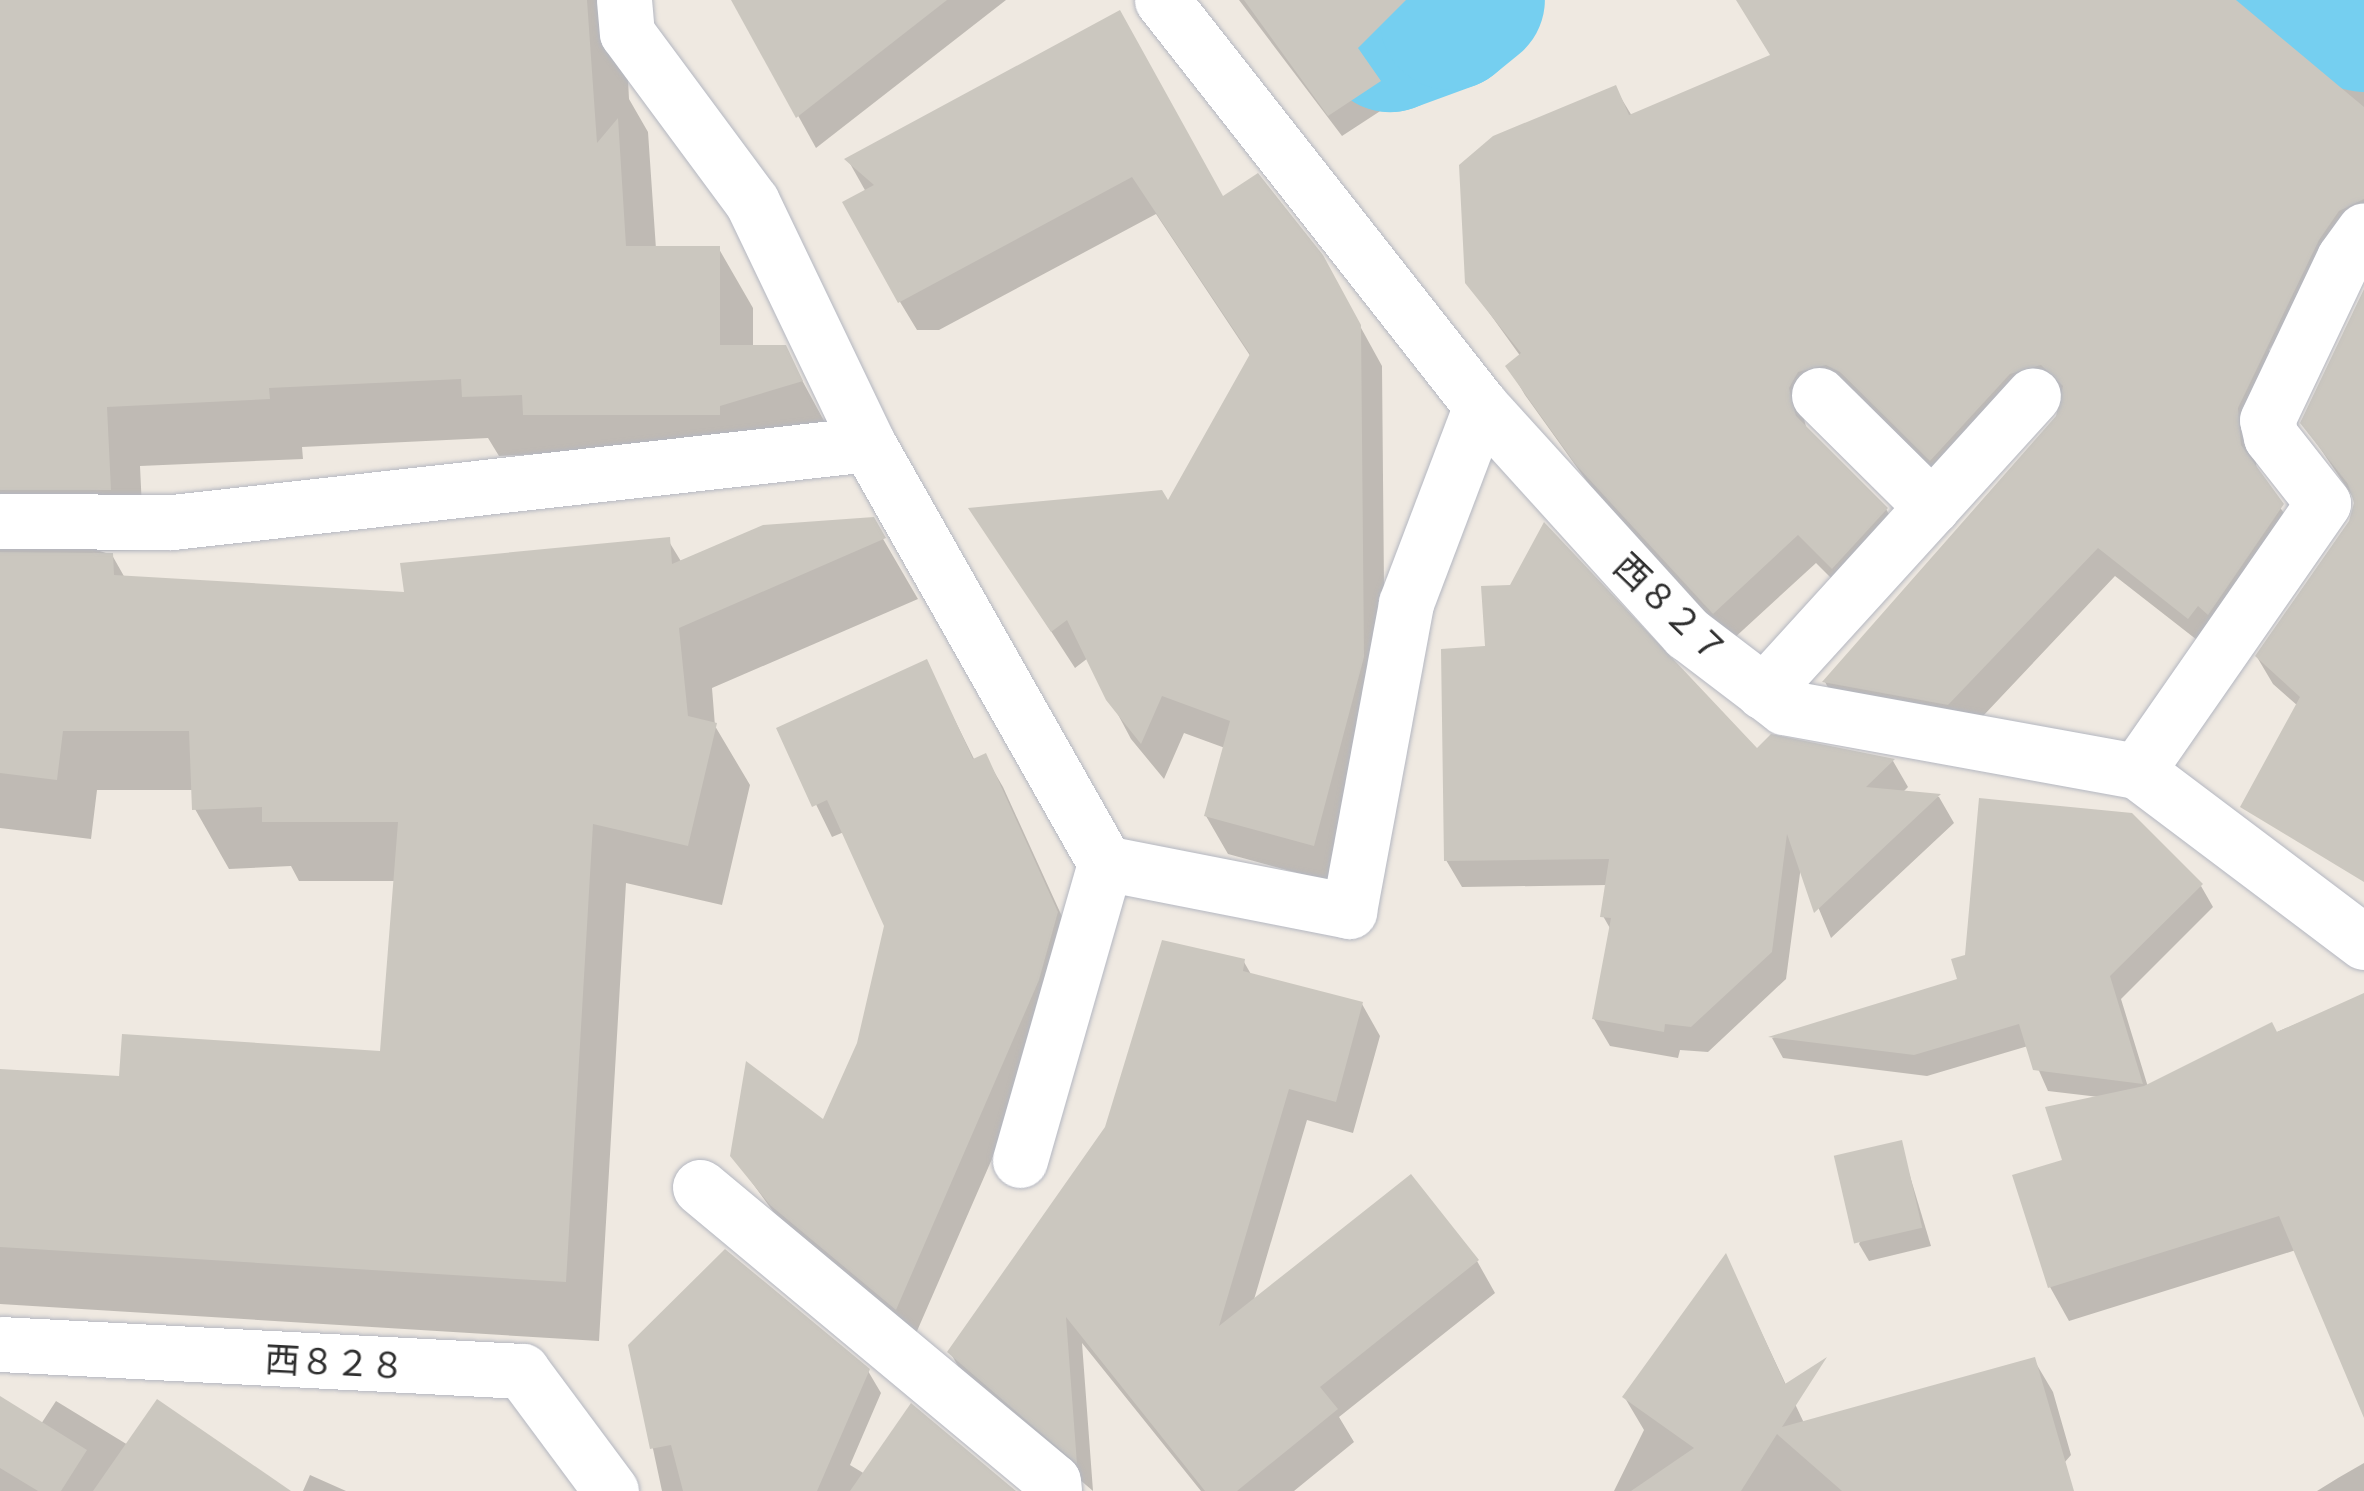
<!DOCTYPE html>
<meta charset="utf-8">
<style>
body{margin:0}
#map{position:relative;width:2364px;height:1491px;overflow:hidden;background:#efe9e1;font-family:"Golos Text","Noto Sans JP",sans-serif}
div>[style]{position:absolute}
.shadow>*{inset:0;background:#0003}
.river>*{height:140px;margin:-70px;padding:0 70px;transform-origin:70px;border-radius:70px;background:#75cff0}
.building>*{inset:0;background:#cbc7bf;transform-origin:0 0}
.roads{filter:drop-shadow(0 0 2px #b4b7c1) drop-shadow(0 0 2px #b4b7c1)}
.minor>*{height:55px;margin:-27.5px;padding:0 27.5px;transform-origin:27.5px;border-radius:27.5px;background:#fff}
span{translate:-50% -50%;white-space:nowrap;text-align:center;line-height:1.15;-webkit-text-stroke:8px #fff;paint-order:stroke}
.street-label{font-size:35px;color:#2e2e2e}
</style>
<div id="map">
<div class="shadow">
<i style="clip-path:polygon(0 0,624px 0,629px 99px,648px 132px,656px 249px,719px 249px,753px 308px,753px 347px,784px 347px,835px 441px,499px 456px,488px 438px,302px 447px,303px 459px,140px 466px,144px 550px,100px 551px,112px 555px,125px 578px,406px 595px,668px 540px,682px 563px,872px 520px,918px 599px,712px 688px,715px 726px,750px 785px,722px 905px,626px 883px,599px 1341px,0 1304px,0 1071px,122px 1079px,382px 1054px,396px 881px,299px 881px,291px 866px,229px 869px,195px 809px,194px 790px,97px 790px,91px 839px,0 828px)"></i>
<i style="clip-path:polygon(734px 0,1006px 0,816px 148px)"></i>
<i style="clip-path:polygon(1239px 0,1439px 0,1370px 70px,1391px 104px,1342px 136px)"></i>
<i style="clip-path:polygon(1737px 0,2364px 0,2364px 214px,2269px 350px,2284px 376px,2254px 437px,2257px 474px,2299px 535px,2206px 647px,2115px 576px,1966px 734px,1841px 711px,1825px 682px,2058px 417px,2063px 398px,2042px 394px,1948px 489px,1814px 401px,1804px 419px,1807px 430px,1886px 509px,1903px 539px,1850px 597px,1816px 563px,1731px 641px,1596px 494px,1525px 395px,1508px 366px,1521px 357px,1467px 282px,1615px 88px,1632px 116px,1772px 56px)"></i>
<i style="clip-path:polygon(1119px 13px,1223px 199px,1344px 297px,1382px 366px,1385px 697px,1335px 883px,1228px 854px,1206px 816px,1225px 748px,1184px 733px,1164px 779px,1131px 739px,1088px 658px,1075px 668px,972px 510px,1168px 505px,1251px 357px,1156px 214px,939px 330px,917px 330px,894px 292px,866px 192px,848px 160px)"></i>
<i style="clip-path:polygon(2364px 295px,2364px 868px,2298px 706px,2273px 684px,2257px 657px,2351px 522px,2357px 503px,2303px 423px)"></i>
<i style="clip-path:polygon(926px 662px,975px 761px,985px 756px,1003px 787px,1075px 945px,1056px 1012px,914px 1338px,791px 1236px,732px 1155px,824px 1122px,860px 1044px,887px 926px,844px 832px,832px 837px,779px 729px)"></i>
<i style="clip-path:polygon(1771px 737px,1893px 761px,1908px 787px,1902px 793px,1939px 797px,1954px 823px,1831px 938px,1801px 866px,1786px 979px,1708px 1052px,1680px 1050px,1678px 1058px,1610px 1046px,1594px 1019px,1611px 930px,1603px 916px,1608px 885px,1462px 887px,1446px 860px,1757px 752px)"></i>
<i style="clip-path:polygon(2201px 886px,2213px 907px,2121px 999px,2148px 1087px,2364px 995px,2364px 1368px,2296px 1250px,2069px 1321px,2050px 1287px,2099px 1097px,2048px 1091px,2028px 1046px,1927px 1076px,1783px 1058px,1772px 1038px,1960px 981px)"></i>
<i style="clip-path:polygon(1244px 962px,1252px 976px,1362px 1004px,1380px 1036px,1353px 1133px,1307px 1120px,1253px 1303px,1477px 1261px,1495px 1293px,1339px 1417px,1354px 1442px,1294px 1491px,1201px 1491px,1082px 1343px,1093px 1491px,968px 1384px,950px 1352px)"></i>
<i style="clip-path:polygon(1900px 1143px,1931px 1246px,1869px 1261px,1859px 1244px)"></i>
<i style="clip-path:polygon(1726px 1257px,1804px 1423px,2034px 1360px,2053px 1392px,2071px 1455px,2040px 1491px,1614px 1491px,1644px 1430px,1625px 1398px)"></i>
<i style="clip-path:polygon(631px 1346px,868px 1371px,881px 1393px,850px 1465px,865px 1474px,1008px 1491px,662px 1491px)"></i>
<i style="clip-path:polygon(0 1399px,41px 1424px,56px 1401px,128px 1445px,287px 1491px,0 1491px)"></i>
<i style="clip-path:polygon(2364px 1463px,2364px 1491px,2317px 1491px,2338px 1478px)"></i>
<i style="clip-path:polygon(310px 1475px,346px 1491px,303px 1491px)"></i>
</div>
<div class="river">
<i style="left:1358px;top:0;width:53px;rotate:52.7deg"></i>
<i style="left:1390px;top:42px;width:64px;rotate:-20.1deg"></i>
<i style="left:1450px;top:20px;width:32px;rotate:-39deg"></i>
<i style="left:2274px;top:0;width:93px;rotate:13.7deg"></i>
</div>
<div class="building">
<i style="clip-path:polygon(0 0,587px 0,597px 143px,618px 118px,626px 246px,720px 246px,720px 345px,786px 345px,803px 381px,720px 406px,720px 415px,523px 415px,522px 395px,462px 397px,461px 379px,269px 388px,270px 399px,107px 407px,111px 490px,0 490px)"></i>
<i style="clip-path:polygon(731px 0,947px 0,796px 118px)"></i>
<i style="clip-path:polygon(1244px 0,1406px 0,1358px 48px,1381px 81px,1328px 116px)"></i>
<i style="clip-path:polygon(1736px 0,2236px 0,2364px 107px,2364px 199px,2339px 211px,2319px 240px,2238px 408px,2241px 445px,2284px 504px,2208px 615px,2198px 606px,2188px 619px,2098px 548px,1948px 705px,1822px 682px,2056px 416px,2063px 386px,2041px 365px,2010px 374px,1930px 461px,1840px 372px,1826px 365px,1798px 372px,1789px 388px,1796px 416px,1888px 508px,1832px 569px,1798px 535px,1713px 614px,1576px 465px,1505px 366px,1521px 353px,1465px 283px,1459px 165px,1493px 136px,1616px 85px,1629px 115px,1770px 55px)"></i>
<i style="clip-path:polygon(1120px 10px,1223px 196px,1258px 173px,1323px 255px,1361px 325px,1364px 657px,1314px 846px,1204px 816px,1230px 721px,1162px 696px,1141px 744px,1106px 700px,1067px 620px,1051px 632px,968px 508px,1162px 490px,1168px 500px,1250px 354px,1132px 177px,898px 303px,842px 202px,874px 185px,844px 159px)"></i>
<i style="clip-path:polygon(2364px 289px,2364px 882px,2240px 807px,2300px 697px,2255px 656px,2349px 521px,2354px 503px,2348px 484px,2300px 423px)"></i>
<i style="clip-path:polygon(874px 517px,886px 538px,679px 628px,688px 716px,717px 723px,688px 846px,593px 824px,566px 1282px,0 1247px,0 1069px,119px 1076px,122px 1034px,380px 1051px,398px 822px,262px 822px,262px 807px,192px 810px,189px 731px,63px 731px,57px 780px,0 773px,0 552px,113px 553px,114px 575px,404px 592px,400px 563px,670px 537px,672px 564px,763px 525px)"></i>
<i style="clip-path:polygon(1544px 522px,1757px 748px,1771px 734px,1895px 759px,1866px 787px,1941px 794px,1814px 913px,1787px 834px,1772px 952px,1691px 1027px,1665px 1024px,1664px 1032px,1592px 1019px,1611px 918px,1600px 917px,1609px 859px,1444px 861px,1441px 649px,1485px 646px,1481px 586px,1510px 585px)"></i>
<i style="clip-path:polygon(927px 659px,973px 759px,986px 753px,1058px 912px,1039px 980px,896px 1310px,770px 1205px,730px 1156px,746px 1061px,823px 1119px,857px 1043px,884px 926px,827px 800px,812px 807px,776px 728px)"></i>
<i style="clip-path:polygon(1979px 798px,2132px 813px,2203px 884px,2110px 976px,2143px 1084px,2033px 1070px,2019px 1024px,1914px 1055px,1768px 1037px,1957px 979px,1951px 959px,1965px 955px)"></i>
<i style="clip-path:polygon(1162px 940px,1245px 959px,1243px 971px,1363px 1002px,1336px 1102px,1289px 1089px,1219px 1326px,1411px 1174px,1479px 1260px,1320px 1387px,1338px 1409px,1237px 1491px,1205px 1491px,1066px 1317px,1077px 1464px,947px 1352px,1105px 1127px)"></i>
<i style="clip-path:polygon(2364px 993px,2364px 1418px,2279px 1216px,2048px 1288px,2012px 1175px,2062px 1160px,2045px 1107px,2144px 1086px,2272px 1022px,2277px 1032px)"></i>
<i style="left:1902px;top:1140px;width:90px;height:70px;rotate:77deg"></i>
<i style="clip-path:polygon(725px 1249px,870px 1369px,817px 1491px,683px 1491px,671px 1445px,650px 1449px,628px 1345px)"></i>
<i style="clip-path:polygon(1726px 1253px,1785px 1384px,1827px 1357px,1782px 1427px,2035px 1357px,2074px 1491px,1842px 1491px,1777px 1434px,1741px 1491px,1631px 1491px,1694px 1448px,1622px 1397px)"></i>
<i style="clip-path:polygon(0 1396px,87px 1450px,61px 1491px,38px 1491px,0 1468px)"></i>
<i style="clip-path:polygon(157px 1399px,291px 1491px,93px 1491px)"></i>
<i style="clip-path:polygon(911px 1403px,1016px 1491px,850px 1491px)"></i>
</div>
<div class="roads">
<div class="minor">
<i style="left:624px;top:0;width:33px;rotate:85deg"></i>
<i style="left:627px;top:33px;width:210px;rotate:53.5deg"></i>
<i style="left:752px;top:202px;width:268px;rotate:64.4deg"></i>
<i style="left:868px;top:444px;width:481px;rotate:60.5deg"></i>
<i style="left:1105px;top:863px;width:249px;rotate:11.1deg"></i>
<i style="left:1349px;top:911px;width:313px;rotate:-79.5deg"></i>
<i style="left:1406px;top:603px;width:211px;rotate:-69.2deg"></i>
<i style="left:1162px;top:0;width:516px;rotate:51.84deg"></i>
<i style="left:1481px;top:406px;width:307px;rotate:47.8deg"></i>
<i style="left:1687px;top:633px;width:122px;rotate:37.3deg"></i>
<i style="left:1784px;top:707px;width:359px;rotate:10.3deg"></i>
<i style="left:2137px;top:771px;width:284px;rotate:37deg"></i>
<i style="left:1819px;top:395px;width:159px;rotate:44.7deg"></i>
<i style="left:0;top:521px;width:173px;rotate:0.3deg"></i>
<i style="left:173px;top:522px;width:699px;rotate:-6.4deg"></i>
<i style="left:1763px;top:692px;width:401px;rotate:-47.7deg"></i>
<i style="left:2137px;top:771px;width:326px;rotate:-55.2deg"></i>
<i style="left:2323px;top:503px;width:84px;rotate:-128.2deg"></i>
<i style="left:2271px;top:437px;width:17px;rotate:-103deg"></i>
<i style="left:2267px;top:420px;width:179px;rotate:-64.6deg"></i>
<i style="left:2344px;top:258px;width:34px;rotate:-54deg"></i>
<i style="left:1020px;top:1160px;width:309px;rotate:-74deg"></i>
<i style="left:700px;top:1187px;width:459px;rotate:39.8deg"></i>
<i style="left:1053px;top:1481px;width:10px;rotate:84deg"></i>
<i style="left:0;top:1344px;width:523px;rotate:2.96deg"></i>
<i style="left:522px;top:1371px;width:149px;rotate:53.4deg"></i>
</div>
</div>
<div class="street-label">
<span style="left:1671px;top:608px;rotate:44deg">西８２７</span>
<span style="left:335px;top:1362px;rotate:3deg">西８２８</span>
</div>
</div>
